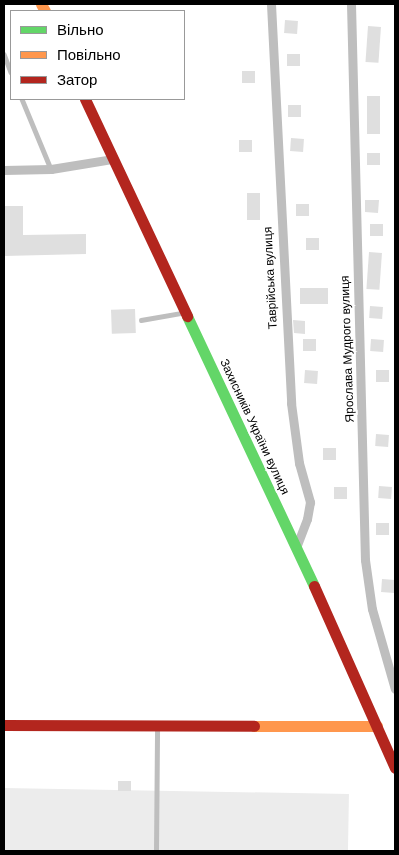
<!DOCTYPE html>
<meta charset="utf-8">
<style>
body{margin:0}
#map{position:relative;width:399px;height:855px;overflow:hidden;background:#fff;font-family:Helvetica,sans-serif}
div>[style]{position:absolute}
.green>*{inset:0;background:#ececec;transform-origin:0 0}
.building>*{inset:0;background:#dfdfdf;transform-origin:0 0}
.lane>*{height:4.5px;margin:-2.25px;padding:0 2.25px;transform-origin:2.25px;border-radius:2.25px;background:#bebebe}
.street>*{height:9px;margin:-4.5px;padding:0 4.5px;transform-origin:4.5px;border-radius:4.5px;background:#bebebe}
.fast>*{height:11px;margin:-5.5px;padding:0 5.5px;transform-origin:5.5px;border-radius:5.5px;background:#63d668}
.slow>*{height:11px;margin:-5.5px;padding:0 5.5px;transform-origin:5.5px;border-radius:5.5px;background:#ff974d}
.jam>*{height:11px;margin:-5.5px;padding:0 5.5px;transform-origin:5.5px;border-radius:5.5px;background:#b3261e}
span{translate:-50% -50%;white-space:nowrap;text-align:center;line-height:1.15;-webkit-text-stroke:4px #fff;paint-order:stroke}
.street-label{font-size:12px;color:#000}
.frame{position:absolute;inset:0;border:5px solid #000;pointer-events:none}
.legend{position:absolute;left:10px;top:10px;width:175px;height:90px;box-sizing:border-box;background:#fff;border:1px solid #999;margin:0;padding:6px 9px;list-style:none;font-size:15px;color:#000}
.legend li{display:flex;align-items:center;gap:10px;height:25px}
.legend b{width:25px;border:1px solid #999}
</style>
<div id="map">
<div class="green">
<i style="left:4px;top:788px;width:345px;height:63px;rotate:1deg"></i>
</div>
<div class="building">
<i style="left:285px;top:20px;width:13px;height:13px;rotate:4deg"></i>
<i style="left:368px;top:26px;width:13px;height:36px;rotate:4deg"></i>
<i style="left:287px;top:54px;width:13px;height:12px"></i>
<i style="left:242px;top:71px;width:13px;height:12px"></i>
<i style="left:367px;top:96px;width:13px;height:38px"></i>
<i style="left:288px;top:105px;width:13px;height:12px"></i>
<i style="left:291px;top:138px;width:13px;height:13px;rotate:4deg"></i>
<i style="left:239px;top:140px;width:13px;height:12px"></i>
<i style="left:367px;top:153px;width:13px;height:12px"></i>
<i style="left:247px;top:193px;width:13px;height:27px"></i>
<i style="clip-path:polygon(365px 200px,379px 200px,378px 213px,365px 212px)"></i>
<i style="left:296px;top:204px;width:13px;height:12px"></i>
<i style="clip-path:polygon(4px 206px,23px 206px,23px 235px,86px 234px,86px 254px,4px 256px)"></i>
<i style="left:370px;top:224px;width:13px;height:12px"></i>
<i style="left:306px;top:238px;width:13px;height:12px"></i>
<i style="left:369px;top:252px;width:13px;height:37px;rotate:4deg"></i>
<i style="left:300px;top:288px;width:28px;height:16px"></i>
<i style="left:370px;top:306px;width:13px;height:12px;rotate:4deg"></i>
<i style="left:135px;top:309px;width:24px;height:24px;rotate:88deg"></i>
<i style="clip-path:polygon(293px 320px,305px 321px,305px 334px,294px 333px)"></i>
<i style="left:303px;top:339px;width:13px;height:12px"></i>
<i style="left:371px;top:339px;width:13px;height:12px;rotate:4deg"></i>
<i style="left:305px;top:370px;width:13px;height:13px;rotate:4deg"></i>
<i style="left:376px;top:370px;width:13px;height:12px"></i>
<i style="left:376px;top:434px;width:13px;height:12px;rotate:4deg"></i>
<i style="left:323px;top:448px;width:13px;height:12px"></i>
<i style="left:379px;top:486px;width:13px;height:12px;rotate:4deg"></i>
<i style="left:334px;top:487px;width:13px;height:12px"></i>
<i style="left:376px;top:523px;width:13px;height:12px"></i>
<i style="left:382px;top:579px;width:13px;height:13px;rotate:4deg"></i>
<i style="left:118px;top:781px;width:13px;height:10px"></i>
</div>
<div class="lane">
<i style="left:4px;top:54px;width:19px;rotate:69deg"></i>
<i style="left:22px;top:99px;width:76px;rotate:67.5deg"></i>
<i style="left:141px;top:320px;width:41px;rotate:-9.9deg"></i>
<i style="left:156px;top:851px;width:125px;rotate:-89.5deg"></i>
</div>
<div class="street">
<i style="left:271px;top:4px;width:400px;rotate:87.1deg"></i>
<i style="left:291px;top:403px;width:61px;rotate:82.4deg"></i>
<i style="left:299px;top:463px;width:41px;rotate:74.2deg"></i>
<i style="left:310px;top:502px;width:17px;rotate:100deg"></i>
<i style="left:307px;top:519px;width:31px;rotate:111deg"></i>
<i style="left:351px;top:4px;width:556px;rotate:88.56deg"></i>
<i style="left:365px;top:560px;width:49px;rotate:81.9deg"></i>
<i style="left:372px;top:609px;width:83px;rotate:74deg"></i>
<i style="left:4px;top:170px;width:47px;rotate:-1.2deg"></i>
<i style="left:51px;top:169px;width:63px;rotate:-9.2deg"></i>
</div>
<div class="fast">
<i style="left:187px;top:316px;width:298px;rotate:64.8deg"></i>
</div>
<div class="slow">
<i style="left:41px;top:4px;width:8px;rotate:60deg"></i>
<i style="left:254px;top:726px;width:123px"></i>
</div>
<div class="jam">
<i style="left:85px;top:99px;width:240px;rotate:64.8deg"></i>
<i style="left:314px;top:586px;width:199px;rotate:66deg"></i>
<i style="left:4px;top:725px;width:250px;rotate:0.2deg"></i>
</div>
<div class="street-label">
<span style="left:271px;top:278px;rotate:-93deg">Таврійська вулиця</span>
<span style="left:348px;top:349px;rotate:-92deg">Ярослава Мудрого вулиця</span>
<span style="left:254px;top:427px;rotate:65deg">Захисників України вулиця</span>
</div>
<div class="frame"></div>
<ul class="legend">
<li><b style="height:6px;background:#63d668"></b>Вільно</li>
<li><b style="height:6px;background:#ff974d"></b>Повільно</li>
<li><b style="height:6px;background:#b3261e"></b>Затор</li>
</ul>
</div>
